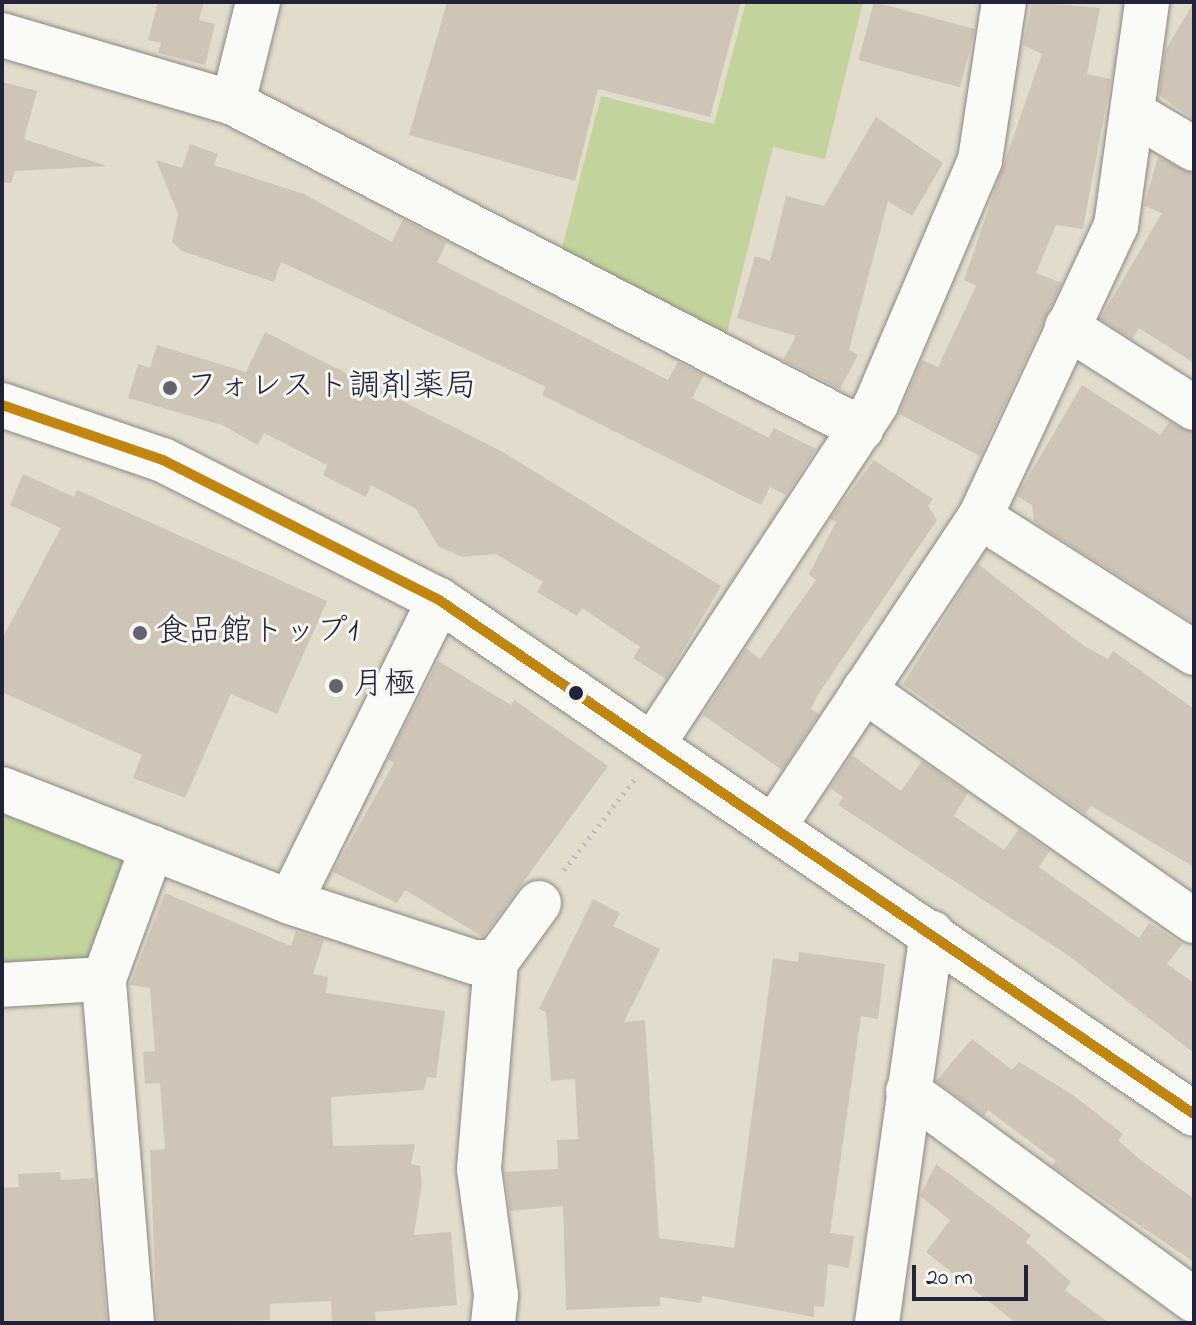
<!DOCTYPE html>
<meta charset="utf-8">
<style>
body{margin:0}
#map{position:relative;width:1196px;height:1325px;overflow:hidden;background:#e1dccb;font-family:"Indie Flower","Klee One",sans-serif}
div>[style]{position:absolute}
.green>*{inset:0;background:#c2d39c}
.building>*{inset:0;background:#cfc5b7;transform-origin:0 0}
.path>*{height:5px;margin-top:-2.5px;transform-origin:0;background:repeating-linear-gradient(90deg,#bcbaba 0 2px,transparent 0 8px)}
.roads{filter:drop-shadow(0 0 2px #8b8884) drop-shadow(0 0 2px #8b8884)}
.minor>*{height:44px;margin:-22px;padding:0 22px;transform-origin:22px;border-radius:22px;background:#fafaf7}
.tertiary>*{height:44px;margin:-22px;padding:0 22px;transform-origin:22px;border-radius:22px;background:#fafaf7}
.bus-1>*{height:10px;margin:-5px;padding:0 5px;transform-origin:5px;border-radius:5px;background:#c2850f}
.dots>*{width:22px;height:22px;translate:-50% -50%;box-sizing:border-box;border:4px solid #f6f6f2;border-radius:50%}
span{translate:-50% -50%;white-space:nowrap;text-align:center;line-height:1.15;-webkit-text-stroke:6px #f6f6f2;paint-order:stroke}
.poi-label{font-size:32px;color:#22223b}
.left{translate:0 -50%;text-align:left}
.frame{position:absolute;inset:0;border:4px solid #22223b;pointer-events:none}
.scale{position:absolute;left:912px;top:1265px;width:116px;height:36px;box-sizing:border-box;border:4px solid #22223b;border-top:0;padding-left:10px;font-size:24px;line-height:28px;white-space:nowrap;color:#22223b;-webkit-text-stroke:6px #f6f6f2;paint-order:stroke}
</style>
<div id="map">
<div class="green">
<i style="clip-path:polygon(746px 2px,863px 2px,825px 159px,773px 147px,725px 341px,560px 256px,601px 96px,714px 124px)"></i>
<i style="clip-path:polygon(2px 804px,120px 848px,126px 869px,97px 956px,85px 964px,2px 970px)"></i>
</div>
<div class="building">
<i style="clip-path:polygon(158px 2px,204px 2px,199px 20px,215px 24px,205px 65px,158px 53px,161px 43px,148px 40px)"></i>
<i style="clip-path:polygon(447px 2px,741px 2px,710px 117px,598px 89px,575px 181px,409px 135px)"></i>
<i style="left:874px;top:2px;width:105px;height:60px;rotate:15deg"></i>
<i style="clip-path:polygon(1032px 2px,1100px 8px,1087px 74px,1111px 79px,1083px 229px,1056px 225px,1036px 273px,1062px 283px,980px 456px,899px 414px,922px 360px,938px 367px,976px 286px,964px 280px,1042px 54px,1023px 45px)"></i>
<i style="clip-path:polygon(1194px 2px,1194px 120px,1159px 95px,1165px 51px)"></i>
<i style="clip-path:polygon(2px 82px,37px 91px,24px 139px,107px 166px,15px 171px,11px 183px,2px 182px)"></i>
<i style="clip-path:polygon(876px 117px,943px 163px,912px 216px,888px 201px,849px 350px,858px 355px,840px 389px,783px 360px,796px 336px,737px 318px,755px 256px,770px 261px,786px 196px,824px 206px)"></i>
<i style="clip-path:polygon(190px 144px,218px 154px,214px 165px,304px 194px,392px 242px,403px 219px,447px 242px,437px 262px,668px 380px,678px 362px,704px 375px,692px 398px,769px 438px,774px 428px,816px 449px,786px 495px,770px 487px,761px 505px,542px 395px,546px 387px,281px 262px,274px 282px,182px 251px,172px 242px,178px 214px,156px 160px,182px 168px)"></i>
<i style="clip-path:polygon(1158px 157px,1194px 174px,1194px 363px,1139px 328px,1132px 339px,1100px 319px,1162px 213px,1144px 206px)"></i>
<i style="clip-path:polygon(265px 332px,501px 451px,721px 586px,666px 679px,633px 658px,640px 647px,582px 608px,577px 616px,537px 592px,543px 582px,496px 554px,462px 557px,439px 547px,416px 509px,371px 485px,366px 497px,323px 475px,327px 465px,264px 433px,258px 445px,222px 425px,128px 398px,138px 364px,150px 368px,157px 345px,246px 372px)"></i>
<i style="clip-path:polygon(1082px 385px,1160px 435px,1169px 422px,1194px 433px,1194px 623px,1034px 522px,1032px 505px,1017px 496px)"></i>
<i style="clip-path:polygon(874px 460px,933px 499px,928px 506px,937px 520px,817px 696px,811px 709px,819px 714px,782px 770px,703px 715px,746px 648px,760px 659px,816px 580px,809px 574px,836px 522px,830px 519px)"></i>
<i style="clip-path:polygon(23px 474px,74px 497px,77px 490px,327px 601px,277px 714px,231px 694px,185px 798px,133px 778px,142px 755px,2px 692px,2px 639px,61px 528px,10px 505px)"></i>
<i style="clip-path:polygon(978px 564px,1084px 646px,1108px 659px,1113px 651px,1194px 709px,1194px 867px,1091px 806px,1085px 814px,903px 684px)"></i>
<i style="clip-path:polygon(438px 661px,511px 705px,514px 700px,608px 766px,483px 937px,405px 890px,397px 903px,333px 872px,394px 763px,388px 759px)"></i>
<i style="clip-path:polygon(852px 755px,901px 791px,922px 761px,968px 793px,954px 816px,1004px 850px,1019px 829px,1050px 851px,1039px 867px,1139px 938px,1149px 923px,1182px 944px,1167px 964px,1194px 983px,1194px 1053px,1069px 956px,838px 805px,843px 797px,830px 788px)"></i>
<i style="clip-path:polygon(165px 893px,291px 946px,296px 931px,324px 940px,313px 974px,328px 977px,326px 993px,445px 1011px,436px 1078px,427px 1077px,424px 1090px,331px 1097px,333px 1146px,415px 1144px,411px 1164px,420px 1166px,422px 1183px,414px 1235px,451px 1232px,457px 1305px,375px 1312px,376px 1323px,332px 1323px,331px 1301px,270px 1304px,270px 1320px,157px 1323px,150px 1150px,165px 1149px,160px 1083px,145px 1084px,143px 1052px,155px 1051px,150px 988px,130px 985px)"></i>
<i style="clip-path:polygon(593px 899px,620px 913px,613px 926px,660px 949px,624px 1022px,645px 1020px,659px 1238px,734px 1248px,773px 958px,798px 962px,799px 952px,885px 964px,878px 1019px,861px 1016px,830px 1233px,854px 1236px,849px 1268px,828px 1264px,824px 1307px,814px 1306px,814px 1317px,702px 1296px,701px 1303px,660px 1297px,660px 1306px,566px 1310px,563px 1206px,510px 1211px,505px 1172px,558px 1169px,557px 1140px,578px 1139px,575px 1079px,551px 1081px,546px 1012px,539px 1009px)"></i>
<i style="clip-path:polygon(972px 1039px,1012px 1070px,1019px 1062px,1073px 1095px,1123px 1134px,1118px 1140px,1138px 1158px,1194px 1199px,1194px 1262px,1052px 1166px,1056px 1161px,988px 1110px,984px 1116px,936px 1081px)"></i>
<i style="clip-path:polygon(936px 1164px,1031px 1235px,1026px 1242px,1071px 1282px,1065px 1290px,1109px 1323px,1016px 1323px,926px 1252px,950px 1220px,920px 1196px)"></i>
<i style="clip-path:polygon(60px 1172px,61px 1180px,94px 1178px,107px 1323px,2px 1323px,2px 1188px,19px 1187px,18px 1174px)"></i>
</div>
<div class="path">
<i style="left:564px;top:870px;width:114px;rotate:-52.1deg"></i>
</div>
<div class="roads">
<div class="minor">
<i style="left:2px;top:35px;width:241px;rotate:16.4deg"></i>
<i style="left:233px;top:103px;width:708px;rotate:27.4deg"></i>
<i style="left:233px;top:103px;width:104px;rotate:-76.1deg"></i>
<i style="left:1133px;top:113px;width:71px;rotate:30.5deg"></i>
<i style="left:1067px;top:327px;width:151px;rotate:32.5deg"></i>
<i style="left:980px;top:517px;width:254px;rotate:32.4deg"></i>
<i style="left:864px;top:690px;width:403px;rotate:35deg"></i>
<i style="left:655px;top:741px;width:403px;rotate:-56.7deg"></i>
<i style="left:876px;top:404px;width:265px;rotate:-66.9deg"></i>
<i style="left:980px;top:160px;width:160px;rotate:-81.4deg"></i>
<i style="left:2px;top:789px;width:309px;rotate:21.4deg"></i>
<i style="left:290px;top:902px;width:194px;rotate:18.1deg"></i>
<i style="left:474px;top:962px;width:22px"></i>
<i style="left:496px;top:962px;width:208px;rotate:94.7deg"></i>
<i style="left:479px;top:1169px;width:127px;rotate:82.3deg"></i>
<i style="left:496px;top:1295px;width:28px;rotate:96deg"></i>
<i style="left:775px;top:825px;width:370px;rotate:-56.4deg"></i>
<i style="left:980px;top:517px;width:321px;rotate:-65deg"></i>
<i style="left:1116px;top:226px;width:226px;rotate:-82.1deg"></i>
<i style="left:290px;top:902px;width:337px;rotate:-63.7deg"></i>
<i style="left:496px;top:962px;width:73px;rotate:-53.9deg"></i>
<i style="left:2px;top:985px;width:102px;rotate:-3.4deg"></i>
<i style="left:908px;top:1091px;width:354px;rotate:36.2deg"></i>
<i style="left:132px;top:1323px;width:345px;rotate:-94.7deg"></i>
<i style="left:104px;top:979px;width:140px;rotate:-69.9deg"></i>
<i style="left:877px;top:1323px;width:394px;rotate:-82deg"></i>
</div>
<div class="tertiary">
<i style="left:2px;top:405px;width:170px;rotate:18.9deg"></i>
<i style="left:163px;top:460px;width:309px;rotate:26.9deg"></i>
<i style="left:439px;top:600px;width:913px;rotate:34.25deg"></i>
</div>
</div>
<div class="bus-1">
<i style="left:2px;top:405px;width:170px;rotate:18.9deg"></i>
<i style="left:163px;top:460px;width:309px;rotate:26.9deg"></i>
<i style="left:439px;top:600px;width:913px;rotate:34.25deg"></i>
</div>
<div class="dots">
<i style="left:170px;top:388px;background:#65636d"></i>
<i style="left:140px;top:633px;background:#65636d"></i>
<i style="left:336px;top:686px;background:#65636d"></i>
<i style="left:576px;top:693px;background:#22223b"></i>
</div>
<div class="poi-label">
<span class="left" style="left:186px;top:388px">フォレスト調剤薬局</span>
<span class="left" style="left:156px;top:633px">食品館トップ1</span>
<span class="left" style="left:352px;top:686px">月極</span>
</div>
<div class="frame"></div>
<div class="scale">20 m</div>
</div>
